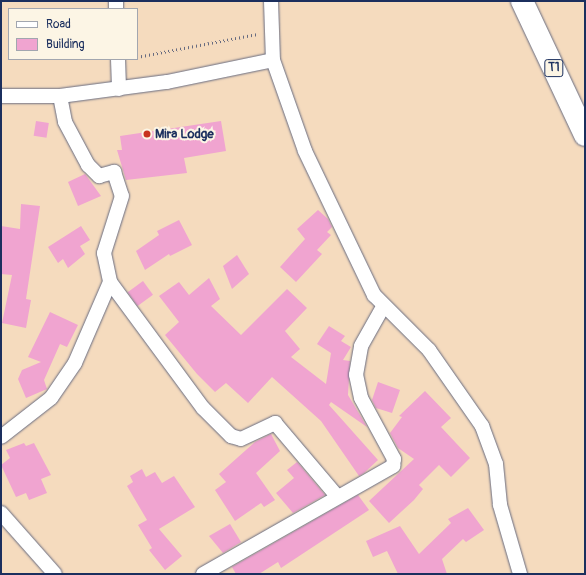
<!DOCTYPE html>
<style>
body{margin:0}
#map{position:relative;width:586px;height:575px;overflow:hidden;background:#f5dbbe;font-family:Pangolin,sans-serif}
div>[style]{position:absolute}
.building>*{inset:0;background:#f0a4d0;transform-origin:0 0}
.path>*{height:2.5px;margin-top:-1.25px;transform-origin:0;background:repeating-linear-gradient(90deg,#676b80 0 1px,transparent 0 4px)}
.roads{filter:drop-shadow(0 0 1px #676b80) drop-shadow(0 0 1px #676b80)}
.minor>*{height:14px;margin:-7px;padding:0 7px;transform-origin:7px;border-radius:7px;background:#fff}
.trunk>*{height:22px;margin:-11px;padding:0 11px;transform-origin:11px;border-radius:11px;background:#fff}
.dots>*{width:11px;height:11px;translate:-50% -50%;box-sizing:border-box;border:2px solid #fcf5e5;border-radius:50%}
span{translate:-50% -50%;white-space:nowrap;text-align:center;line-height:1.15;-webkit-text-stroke:4px #fcf5e5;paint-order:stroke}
.shield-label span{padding:1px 3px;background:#fcf5e5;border:1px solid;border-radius:3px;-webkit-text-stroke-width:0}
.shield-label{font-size:12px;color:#1b2f5e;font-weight:700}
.poi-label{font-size:13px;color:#1b2f5e;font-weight:700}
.left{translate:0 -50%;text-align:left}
.frame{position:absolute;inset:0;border:2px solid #1b2f5e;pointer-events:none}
.legend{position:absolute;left:8px;top:8px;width:130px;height:52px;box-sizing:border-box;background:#fcf5e5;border:1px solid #a2a6af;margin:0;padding:5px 7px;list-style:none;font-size:12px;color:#1b2f5e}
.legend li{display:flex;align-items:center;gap:8px;height:20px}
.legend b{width:20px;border:1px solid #a2a6af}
</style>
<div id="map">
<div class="building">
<i style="left:36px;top:121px;width:13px;height:15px;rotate:9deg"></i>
<i style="clip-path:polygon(221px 121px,226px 151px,184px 158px,187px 173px,126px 180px,117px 150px,122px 150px,120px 136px)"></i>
<i style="clip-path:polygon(85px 174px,101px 196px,78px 206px,68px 182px)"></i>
<i style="clip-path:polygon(21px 204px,40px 206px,26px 299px,31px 300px,26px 328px,2px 323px,12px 275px,1px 274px,1px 226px,20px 229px)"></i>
<i style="clip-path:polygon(318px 210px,328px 219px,332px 227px,327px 232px,331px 235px,317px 250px,322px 254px,296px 282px,280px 267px,305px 239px,297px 229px)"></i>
<i style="clip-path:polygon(179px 220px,192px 245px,170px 256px,169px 254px,145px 270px,136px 251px,159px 235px,157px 231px)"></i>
<i style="clip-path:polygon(81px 226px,90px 240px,80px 246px,85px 254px,68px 268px,63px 259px,58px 263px,48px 247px)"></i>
<i style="clip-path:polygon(237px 255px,249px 274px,232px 289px,223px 266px)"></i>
<i style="clip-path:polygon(209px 278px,220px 299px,211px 306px,241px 335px,287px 289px,307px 308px,285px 331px,300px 349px,291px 357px,326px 384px,331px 353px,317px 344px,329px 326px,345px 336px,341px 341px,351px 347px,343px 360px,350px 361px,348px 395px,367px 427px,331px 402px,329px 405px,378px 460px,364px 473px,359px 476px,321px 421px,272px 377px,248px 403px,226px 383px,215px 392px,197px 374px,165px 335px,179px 322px,159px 296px,179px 282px,189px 295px)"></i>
<i style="left:143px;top:281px;width:17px;height:19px;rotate:54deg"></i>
<i style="clip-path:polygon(50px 312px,78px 325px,67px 347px,60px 344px,44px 380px,47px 389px,26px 398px,18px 379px,22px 370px,41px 362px,28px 357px)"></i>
<i style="clip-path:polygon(378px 382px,400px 390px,392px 413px,376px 408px,372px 400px)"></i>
<i style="clip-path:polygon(425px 391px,451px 418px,441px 427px,470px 458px,451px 477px,439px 465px,419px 485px,423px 489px,414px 500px,389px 523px,369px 501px,414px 459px,398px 448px,390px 433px,402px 417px,399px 416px)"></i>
<i style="clip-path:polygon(271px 434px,280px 451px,256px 473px,275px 500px,264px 507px,261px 503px,235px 521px,215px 490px,226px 482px,219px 474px,255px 442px)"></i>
<i style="clip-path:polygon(24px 443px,26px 446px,34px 443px,51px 475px,41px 479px,47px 493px,29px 500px,26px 493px,16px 497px,1px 465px,10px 458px,6px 450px)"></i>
<i style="clip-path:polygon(297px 462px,325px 495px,293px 513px,276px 493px,294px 478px,287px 470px)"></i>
<i style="clip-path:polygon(142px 469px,146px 477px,155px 472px,162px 483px,174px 476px,195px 507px,159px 529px,182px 556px,165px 570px,149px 550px,152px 548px,138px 525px,147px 520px,127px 486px,133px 482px,130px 476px)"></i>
<i style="clip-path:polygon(358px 495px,369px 510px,281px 568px,278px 562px,259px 574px,236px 574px,232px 567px)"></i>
<i style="clip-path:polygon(468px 508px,484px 530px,466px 542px,463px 539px,442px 559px,447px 574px,398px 574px,387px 551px,373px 557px,366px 541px,400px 526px,419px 554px,451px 523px,448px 519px)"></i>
<i style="clip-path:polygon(230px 524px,241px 542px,223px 553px,209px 536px)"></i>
</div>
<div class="path">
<i style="left:137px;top:57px;width:123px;rotate:-10.8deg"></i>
</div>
<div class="roads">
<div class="minor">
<i style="left:116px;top:1px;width:8px;rotate:90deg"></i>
<i style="left:271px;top:1px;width:59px;rotate:88.1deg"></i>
<i style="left:273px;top:60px;width:96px;rotate:70.6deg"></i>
<i style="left:305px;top:151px;width:160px;rotate:64.4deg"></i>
<i style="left:374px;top:295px;width:78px;rotate:45deg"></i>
<i style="left:429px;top:350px;width:93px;rotate:55.1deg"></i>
<i style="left:482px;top:426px;width:40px;rotate:69.8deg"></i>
<i style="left:496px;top:464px;width:41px;rotate:84.4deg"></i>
<i style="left:500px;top:505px;width:72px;rotate:73.8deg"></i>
<i style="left:118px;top:59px;width:30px;rotate:88deg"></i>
<i style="left:1px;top:96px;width:59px"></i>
<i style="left:60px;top:96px;width:26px;rotate:79deg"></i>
<i style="left:65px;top:122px;width:49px;rotate:61.9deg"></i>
<i style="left:88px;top:165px;width:16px;rotate:45deg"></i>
<i style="left:99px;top:176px;width:16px;rotate:-15deg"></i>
<i style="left:114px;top:172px;width:25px;rotate:72deg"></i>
<i style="left:122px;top:196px;width:60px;rotate:107.5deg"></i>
<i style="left:104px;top:253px;width:30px;rotate:78deg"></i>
<i style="left:110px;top:282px;width:88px;rotate:113.4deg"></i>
<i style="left:75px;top:363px;width:42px;rotate:124.4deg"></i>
<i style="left:51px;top:398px;width:63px;rotate:142deg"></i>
<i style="left:60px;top:96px;width:108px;rotate:-7.5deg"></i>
<i style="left:167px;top:82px;width:108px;rotate:-11.7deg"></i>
<i style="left:110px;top:282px;width:157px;rotate:53.6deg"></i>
<i style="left:203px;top:408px;width:40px;rotate:45deg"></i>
<i style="left:231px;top:436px;width:10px;rotate:17deg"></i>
<i style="left:241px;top:439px;width:38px;rotate:-25deg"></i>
<i style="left:275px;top:423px;width:96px;rotate:49.7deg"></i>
<i style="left:1px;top:513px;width:81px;rotate:48.5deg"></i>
<i style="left:203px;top:574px;width:219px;rotate:-29.6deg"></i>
<i style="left:393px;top:466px;width:7px;rotate:-82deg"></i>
<i style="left:394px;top:459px;width:69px;rotate:-118.4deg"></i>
<i style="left:361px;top:398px;width:24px;rotate:-102deg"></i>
<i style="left:356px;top:375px;width:29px;rotate:-80deg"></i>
<i style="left:361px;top:346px;width:45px;rotate:-60.6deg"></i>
</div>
<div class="trunk">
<i style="left:522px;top:1px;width:148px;rotate:64.8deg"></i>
</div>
</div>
<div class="dots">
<i style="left:147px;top:134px;background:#c8321e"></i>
</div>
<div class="shield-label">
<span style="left:554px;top:68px">T1</span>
</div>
<div class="poi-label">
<span class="left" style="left:155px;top:134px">Mira Lodge</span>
</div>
<div class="frame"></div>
<ul class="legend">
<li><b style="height:5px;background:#fff"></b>Road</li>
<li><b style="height:11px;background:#f0a4d0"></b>Building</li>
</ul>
</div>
